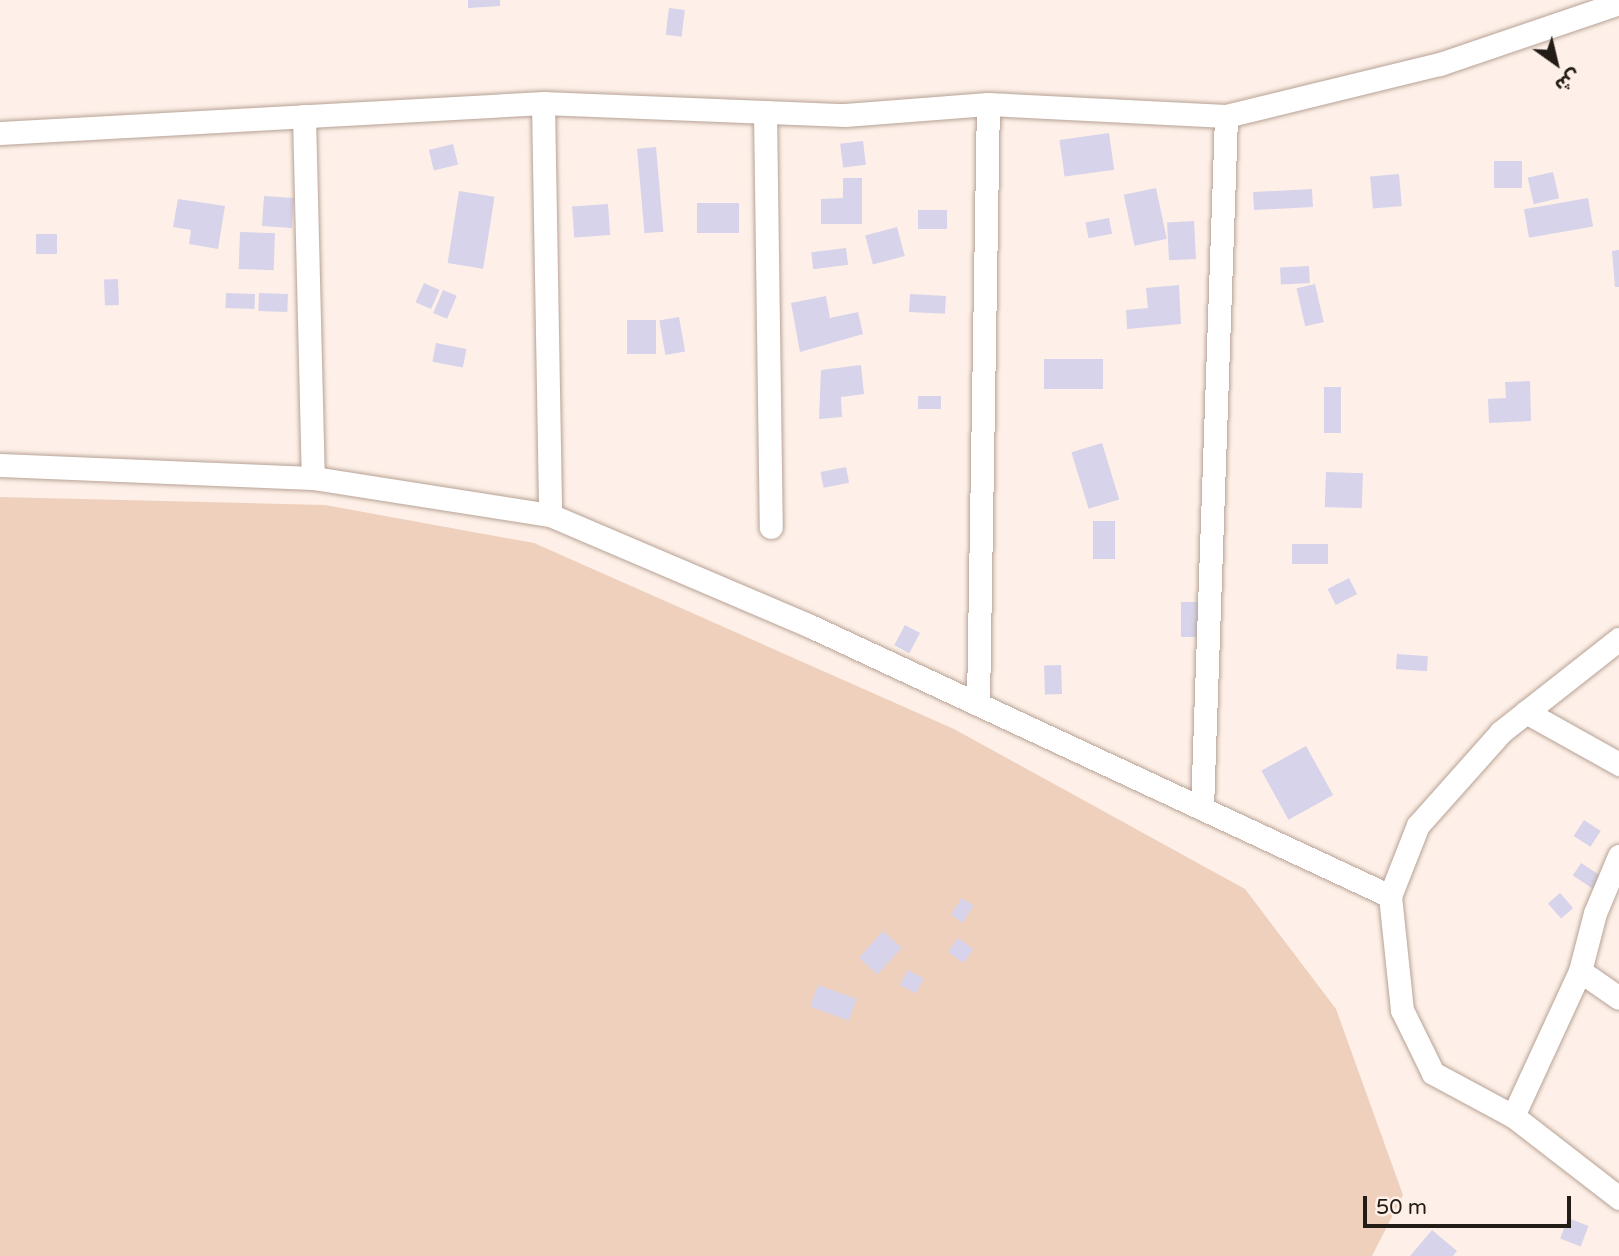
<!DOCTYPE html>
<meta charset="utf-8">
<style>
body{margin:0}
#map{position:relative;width:1619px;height:1256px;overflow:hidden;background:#fef0e8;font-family:"Varela Round","Noto Sans Arabic",sans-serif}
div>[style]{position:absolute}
.green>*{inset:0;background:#eed0bd}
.building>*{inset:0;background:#d6d3ea;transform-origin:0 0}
.roads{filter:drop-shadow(0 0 2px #b7a295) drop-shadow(0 0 2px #b7a295)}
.street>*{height:23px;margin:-11.5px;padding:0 11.5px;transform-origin:11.5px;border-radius:11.5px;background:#fff}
span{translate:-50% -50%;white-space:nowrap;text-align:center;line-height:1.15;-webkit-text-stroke:5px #fef0e8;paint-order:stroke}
.north{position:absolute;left:1521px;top:28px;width:70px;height:70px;-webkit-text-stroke:5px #fef0e8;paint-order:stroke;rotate:146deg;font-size:19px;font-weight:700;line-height:28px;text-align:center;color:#221b16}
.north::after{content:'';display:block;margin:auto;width:24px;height:32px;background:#221b16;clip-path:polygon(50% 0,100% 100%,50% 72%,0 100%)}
.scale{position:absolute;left:1363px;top:1196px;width:208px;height:32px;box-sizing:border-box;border:4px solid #221b16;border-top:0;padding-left:9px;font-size:21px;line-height:24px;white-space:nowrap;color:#221b16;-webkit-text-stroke:5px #fef0e8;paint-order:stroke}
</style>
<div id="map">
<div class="green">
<i style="clip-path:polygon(0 497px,325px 505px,534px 543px,954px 729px,1245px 889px,1336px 1009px,1403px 1195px,1372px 1256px,0 1256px)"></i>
</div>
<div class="building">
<i style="clip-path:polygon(468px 0,500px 0,500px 6px,468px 8px)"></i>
<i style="left:669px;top:8px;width:16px;height:27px;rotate:7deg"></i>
<i style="left:1109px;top:133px;width:37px;height:50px;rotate:82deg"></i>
<i style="left:863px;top:141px;width:24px;height:23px;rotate:83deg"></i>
<i style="left:453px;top:144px;width:21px;height:25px;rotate:76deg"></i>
<i style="left:656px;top:147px;width:85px;height:19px;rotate:85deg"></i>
<i style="left:1494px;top:161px;width:28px;height:27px"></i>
<i style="left:1553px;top:172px;width:27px;height:26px;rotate:77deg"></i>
<i style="left:1399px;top:174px;width:32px;height:29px;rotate:85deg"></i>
<i style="clip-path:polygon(843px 178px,862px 178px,862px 224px,821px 224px,821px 199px,843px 198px)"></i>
<i style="left:1156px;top:188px;width:52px;height:33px;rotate:78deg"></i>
<i style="left:1312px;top:189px;width:18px;height:59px;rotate:87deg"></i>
<i style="left:459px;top:191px;width:36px;height:73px;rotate:9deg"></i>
<i style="left:264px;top:196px;width:30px;height:30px;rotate:4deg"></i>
<i style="left:1588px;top:198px;width:29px;height:65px;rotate:80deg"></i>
<i style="clip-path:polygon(178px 199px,225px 206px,218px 249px,189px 244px,191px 230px,173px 227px)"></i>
<i style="left:697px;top:203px;width:42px;height:30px"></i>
<i style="left:608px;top:204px;width:31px;height:36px;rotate:86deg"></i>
<i style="left:918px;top:210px;width:29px;height:19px"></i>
<i style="left:1109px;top:218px;width:16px;height:24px;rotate:79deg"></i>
<i style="left:1194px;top:221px;width:38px;height:27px;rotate:87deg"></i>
<i style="left:897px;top:227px;width:30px;height:33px;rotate:75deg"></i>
<i style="left:240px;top:232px;width:35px;height:37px;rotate:2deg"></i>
<i style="left:57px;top:234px;width:20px;height:21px;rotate:90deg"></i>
<i style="left:846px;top:248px;width:17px;height:35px;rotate:83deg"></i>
<i style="clip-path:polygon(1619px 250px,1619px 287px,1615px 287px,1612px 251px)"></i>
<i style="left:1309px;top:266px;width:17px;height:29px;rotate:87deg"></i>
<i style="left:118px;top:279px;width:26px;height:14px;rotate:88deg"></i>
<i style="left:424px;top:283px;width:17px;height:21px;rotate:24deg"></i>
<i style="left:1315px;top:284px;width:39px;height:19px;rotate:77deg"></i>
<i style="clip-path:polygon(1179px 285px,1181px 324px,1127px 329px,1126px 310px,1148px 308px,1146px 288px)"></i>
<i style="left:443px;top:290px;width:15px;height:25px;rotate:23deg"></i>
<i style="left:226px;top:293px;width:29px;height:15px;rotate:2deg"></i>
<i style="left:259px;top:293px;width:29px;height:18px;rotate:2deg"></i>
<i style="left:910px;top:294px;width:36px;height:18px;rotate:3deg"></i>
<i style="clip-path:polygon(826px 296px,830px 318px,858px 312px,863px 334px,800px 352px,791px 303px)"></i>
<i style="left:679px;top:317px;width:35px;height:20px;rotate:80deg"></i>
<i style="left:627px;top:320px;width:29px;height:34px"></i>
<i style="left:436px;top:343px;width:31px;height:19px;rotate:11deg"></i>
<i style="left:1103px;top:359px;width:30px;height:59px;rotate:90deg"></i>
<i style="clip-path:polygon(861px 365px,864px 394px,841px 397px,842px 417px,819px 419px,821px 370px)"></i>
<i style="clip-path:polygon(1530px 381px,1531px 421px,1489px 423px,1488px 399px,1506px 398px,1505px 382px)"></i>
<i style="left:1324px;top:387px;width:17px;height:46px"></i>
<i style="left:941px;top:396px;width:13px;height:23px;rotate:90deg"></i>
<i style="left:1102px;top:443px;width:59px;height:32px;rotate:73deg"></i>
<i style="left:846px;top:467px;width:16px;height:26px;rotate:79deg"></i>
<i style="left:1326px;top:472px;width:37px;height:35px;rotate:2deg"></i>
<i style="left:1093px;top:521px;width:22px;height:38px"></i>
<i style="left:1292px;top:544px;width:36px;height:20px"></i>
<i style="left:1349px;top:578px;width:18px;height:24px;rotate:63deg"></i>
<i style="left:1181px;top:602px;width:25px;height:35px"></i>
<i style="left:905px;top:625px;width:17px;height:23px;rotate:28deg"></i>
<i style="left:1397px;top:654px;width:31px;height:15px;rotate:4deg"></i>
<i style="left:1061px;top:665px;width:29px;height:17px;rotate:88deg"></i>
<i style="left:1306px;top:746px;width:56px;height:51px;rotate:61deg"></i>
<i style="left:1584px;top:820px;width:20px;height:19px;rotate:33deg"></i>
<i style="left:1581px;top:863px;width:30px;height:15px;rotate:33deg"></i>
<i style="left:1560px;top:893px;width:20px;height:16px;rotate:49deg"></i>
<i style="left:962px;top:898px;width:14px;height:20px;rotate:34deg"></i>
<i style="left:883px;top:931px;width:25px;height:36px;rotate:42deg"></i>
<i style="left:958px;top:938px;width:19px;height:17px;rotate:36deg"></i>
<i style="left:908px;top:970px;width:18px;height:17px;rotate:29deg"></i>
<i style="left:818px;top:985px;width:41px;height:23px;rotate:20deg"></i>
<i style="left:1568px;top:1218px;width:22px;height:22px;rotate:21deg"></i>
<i style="clip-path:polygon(1432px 1230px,1457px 1251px,1453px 1256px,1410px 1256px)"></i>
</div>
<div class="roads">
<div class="street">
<i style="left:543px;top:103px;width:412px;rotate:89deg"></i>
<i style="left:765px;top:112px;width:415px;rotate:89.2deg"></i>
<i style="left:304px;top:116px;width:362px;rotate:88.6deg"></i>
<i style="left:0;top:133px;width:544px;rotate:-3.16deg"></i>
<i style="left:543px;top:103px;width:302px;rotate:2.3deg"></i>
<i style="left:845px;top:115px;width:143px;rotate:-4.4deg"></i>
<i style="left:988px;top:104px;width:238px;rotate:2.9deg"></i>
<i style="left:1226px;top:116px;width:220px;rotate:-13.7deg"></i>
<i style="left:1440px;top:64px;width:189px;rotate:-18.8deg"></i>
<i style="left:0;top:465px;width:313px;rotate:2.4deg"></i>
<i style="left:313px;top:478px;width:240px;rotate:8.9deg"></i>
<i style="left:550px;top:515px;width:280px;rotate:23.1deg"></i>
<i style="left:808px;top:625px;width:642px;rotate:24.97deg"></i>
<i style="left:1619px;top:639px;width:150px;rotate:141.8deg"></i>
<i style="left:1501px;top:732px;width:125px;rotate:131.7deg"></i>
<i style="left:1418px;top:825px;width:76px;rotate:111.5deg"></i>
<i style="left:1390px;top:896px;width:115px;rotate:84deg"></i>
<i style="left:1402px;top:1010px;width:70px;rotate:63.8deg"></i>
<i style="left:1433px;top:1073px;width:91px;rotate:28.3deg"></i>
<i style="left:1513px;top:1116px;width:134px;rotate:37.7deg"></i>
<i style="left:978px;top:704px;width:600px;rotate:-89.05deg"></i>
<i style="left:1526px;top:712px;width:107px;rotate:29.2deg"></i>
<i style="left:1202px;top:808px;width:692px;rotate:-88.01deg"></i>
<i style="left:1580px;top:971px;width:47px;rotate:34.7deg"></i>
<i style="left:1513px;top:1116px;width:160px;rotate:-65.2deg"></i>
<i style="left:1580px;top:971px;width:60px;rotate:-75.5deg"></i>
<i style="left:1595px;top:913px;width:62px;rotate:-67.2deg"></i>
</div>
</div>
<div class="north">ش</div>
<div class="scale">50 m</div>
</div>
